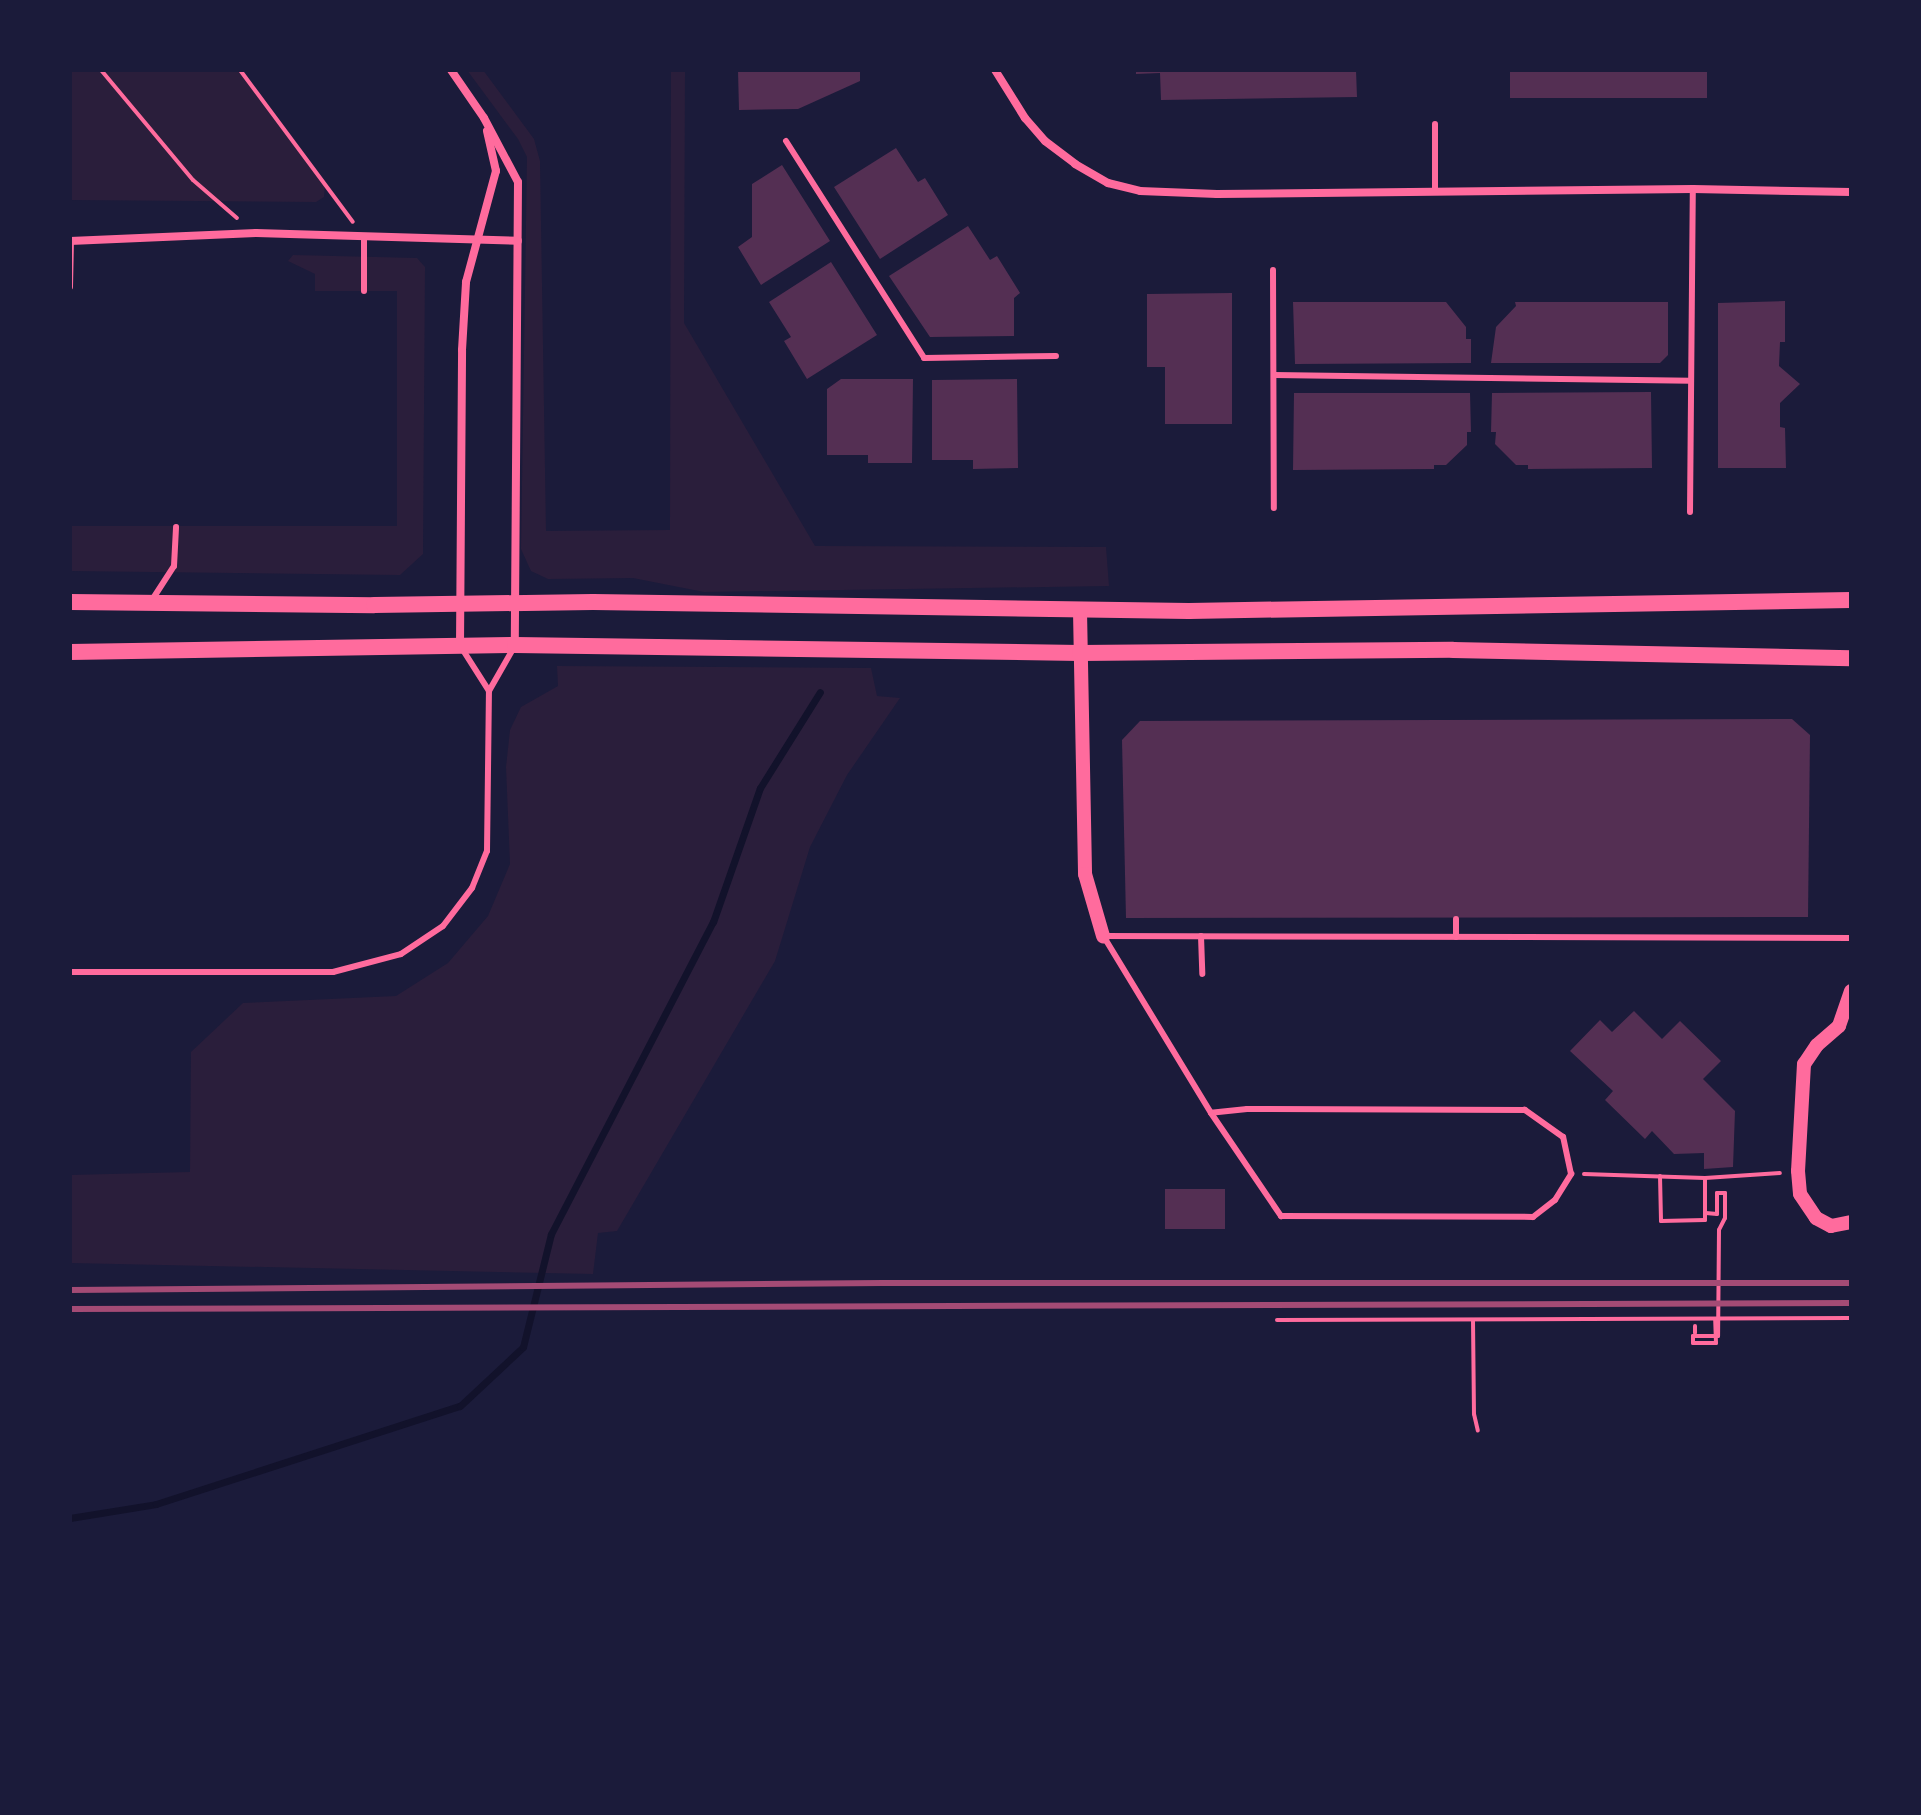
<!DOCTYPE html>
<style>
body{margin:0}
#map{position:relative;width:1921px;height:1815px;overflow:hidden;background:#1b1b3a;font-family:Figtree,sans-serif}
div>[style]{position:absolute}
.green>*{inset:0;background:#2a1e3b}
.stream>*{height:7px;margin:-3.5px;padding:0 3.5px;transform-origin:3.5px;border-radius:3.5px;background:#12122b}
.building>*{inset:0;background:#542f53;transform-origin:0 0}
.path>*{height:4px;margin:-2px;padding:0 2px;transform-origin:2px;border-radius:2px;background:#ff6b9d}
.service>*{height:6px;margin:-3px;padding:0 3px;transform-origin:3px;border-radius:3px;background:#ff6b9d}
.minor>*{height:8px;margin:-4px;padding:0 4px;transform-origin:4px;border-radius:4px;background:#ff6b9d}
.tertiary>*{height:14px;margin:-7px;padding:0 7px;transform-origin:7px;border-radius:7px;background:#ff6b9d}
.secondary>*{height:16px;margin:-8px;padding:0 8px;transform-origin:8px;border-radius:8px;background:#ff6b9d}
.rail>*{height:6px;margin:-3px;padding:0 3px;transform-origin:3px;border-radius:3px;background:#a44b75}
span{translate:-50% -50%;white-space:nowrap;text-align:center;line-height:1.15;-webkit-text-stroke:6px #1b1b3a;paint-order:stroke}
.frame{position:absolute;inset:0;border:72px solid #1b1b3a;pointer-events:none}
</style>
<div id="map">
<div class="green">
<i style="clip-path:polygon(70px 70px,240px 70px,325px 184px,324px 197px,316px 202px,70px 200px)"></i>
<i style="clip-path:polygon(467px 70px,483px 70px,534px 139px,540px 161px,546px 531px,670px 530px,671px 70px,685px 70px,684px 323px,815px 546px,1106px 547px,1109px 586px,704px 592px,633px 578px,548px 579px,531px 571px,521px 549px,527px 157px,518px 139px)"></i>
<i style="clip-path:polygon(293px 255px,417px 258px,425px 267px,423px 554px,400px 575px,70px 571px,70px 526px,397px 526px,397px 291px,315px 291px,315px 274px,288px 261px)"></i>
<i style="clip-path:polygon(557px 666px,871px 668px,877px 696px,900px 698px,847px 775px,810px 847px,775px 961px,617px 1231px,598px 1233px,593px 1274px,70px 1263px,70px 1175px,190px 1172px,191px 1052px,243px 1003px,396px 996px,448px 963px,488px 916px,510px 864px,506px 767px,510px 730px,521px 707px,558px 686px)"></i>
</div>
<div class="stream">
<i style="left:70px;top:1518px;width:87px;rotate:-9.2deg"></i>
<i style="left:156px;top:1504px;width:319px;rotate:-17.9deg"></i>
<i style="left:460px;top:1406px;width:86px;rotate:-43.1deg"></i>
<i style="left:523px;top:1347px;width:116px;rotate:-76.1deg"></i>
<i style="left:551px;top:1234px;width:352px;rotate:-62.6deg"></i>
<i style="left:713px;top:922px;width:142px;rotate:-70.7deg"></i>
<i style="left:760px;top:788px;width:113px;rotate:-58deg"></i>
</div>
<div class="building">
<i style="clip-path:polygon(738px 70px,860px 70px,860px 81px,798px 109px,739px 110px)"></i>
<i style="clip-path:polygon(1136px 70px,1356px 70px,1357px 97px,1161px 100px,1160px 73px,1136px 74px)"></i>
<i style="left:1510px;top:70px;width:197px;height:28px"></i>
<i style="clip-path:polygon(896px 148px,918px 182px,925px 178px,948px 215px,880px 259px,834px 187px)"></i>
<i style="clip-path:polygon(782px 165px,830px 241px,761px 285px,738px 247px,752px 237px,752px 184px)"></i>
<i style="clip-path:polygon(968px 226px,990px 260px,997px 256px,1020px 293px,1014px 298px,1014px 336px,930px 337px,889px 276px)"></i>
<i style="clip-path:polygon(831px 262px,877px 335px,807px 379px,784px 341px,791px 337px,769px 302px)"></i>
<i style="clip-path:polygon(1232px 293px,1232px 424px,1165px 424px,1165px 367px,1147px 367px,1147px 294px)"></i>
<i style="clip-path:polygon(1785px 301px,1785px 342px,1780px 342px,1779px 366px,1800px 384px,1780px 403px,1780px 427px,1785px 428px,1786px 468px,1718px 468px,1718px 303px)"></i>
<i style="clip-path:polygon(1293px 302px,1446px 302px,1466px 327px,1466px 339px,1471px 339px,1471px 363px,1295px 364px)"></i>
<i style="clip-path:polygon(1515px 302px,1668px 302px,1668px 355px,1660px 363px,1491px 363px,1496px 327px,1516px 306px)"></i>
<i style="clip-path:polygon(841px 379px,913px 379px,912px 463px,868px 463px,868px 455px,827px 455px,827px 389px)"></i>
<i style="clip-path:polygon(1017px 379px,1018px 468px,973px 469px,973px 460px,932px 460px,932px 380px)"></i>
<i style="clip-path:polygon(1651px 392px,1652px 468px,1528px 469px,1528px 465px,1516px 465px,1495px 444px,1496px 432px,1491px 432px,1492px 393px)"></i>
<i style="clip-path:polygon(1294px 393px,1470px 393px,1471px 432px,1467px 432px,1467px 445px,1446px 465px,1434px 465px,1434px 469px,1293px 470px)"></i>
<i style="clip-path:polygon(1792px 719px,1810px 735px,1808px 917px,1126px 918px,1122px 740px,1140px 721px)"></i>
<i style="clip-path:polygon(1634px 1011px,1662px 1039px,1680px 1021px,1721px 1061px,1703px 1079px,1735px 1111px,1733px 1167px,1704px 1169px,1704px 1153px,1674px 1154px,1652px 1131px,1645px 1139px,1605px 1100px,1613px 1091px,1570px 1051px,1600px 1020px,1612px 1032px)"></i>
<i style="left:1165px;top:1189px;width:60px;height:40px"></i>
</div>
<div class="path">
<i style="left:101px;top:70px;width:143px;rotate:50.1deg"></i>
<i style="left:193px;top:180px;width:58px;rotate:40.8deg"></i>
<i style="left:240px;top:70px;width:189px;rotate:53.4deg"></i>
<i style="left:1584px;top:1174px;width:121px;rotate:1.9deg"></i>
<i style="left:1660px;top:1176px;width:45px;rotate:88.7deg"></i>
<i style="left:1661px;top:1221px;width:44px;rotate:-1.3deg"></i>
<i style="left:1705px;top:1220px;width:42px;rotate:-90deg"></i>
<i style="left:1705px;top:1178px;width:75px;rotate:-3.8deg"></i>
<i style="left:1706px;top:1213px;width:11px;rotate:5deg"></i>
<i style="left:1717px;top:1214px;width:21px;rotate:-90deg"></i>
<i style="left:1717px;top:1193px;width:8px"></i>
<i style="left:1725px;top:1193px;width:25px;rotate:90deg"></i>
<i style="left:1725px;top:1218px;width:13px;rotate:117deg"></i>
<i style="left:1719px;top:1230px;width:106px;rotate:90.5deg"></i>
<i style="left:1718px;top:1336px;width:25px;rotate:180deg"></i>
<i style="left:1693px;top:1336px;width:7px;rotate:90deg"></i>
<i style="left:1693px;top:1343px;width:23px"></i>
<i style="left:1716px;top:1343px;width:24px;rotate:-92deg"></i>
<i style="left:1277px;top:1320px;width:574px;rotate:-0.2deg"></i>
<i style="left:1473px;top:1320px;width:94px;rotate:89.4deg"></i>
<i style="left:1474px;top:1414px;width:17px;rotate:77deg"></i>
<i style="left:1695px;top:1333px;width:7px;rotate:-90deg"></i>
</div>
<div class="service">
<i style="left:1435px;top:124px;width:66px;rotate:90deg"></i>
<i style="left:786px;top:141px;width:257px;rotate:57.5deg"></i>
<i style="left:924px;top:358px;width:132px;rotate:-0.9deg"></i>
<i style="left:364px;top:237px;width:54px;rotate:90deg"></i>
<i style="left:1273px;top:270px;width:238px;rotate:89.8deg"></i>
<i style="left:70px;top:287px;width:46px;rotate:-88.8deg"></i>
<i style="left:1274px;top:375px;width:417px;rotate:0.8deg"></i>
<i style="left:1690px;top:512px;width:323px;rotate:-89.5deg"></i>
<i style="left:152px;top:600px;width:40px;rotate:-57.1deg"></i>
<i style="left:174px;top:566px;width:39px;rotate:-87deg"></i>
<i style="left:461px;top:647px;width:52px;rotate:57.5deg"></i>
<i style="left:1103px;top:936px;width:748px;rotate:0.15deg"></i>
<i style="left:1201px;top:936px;width:38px;rotate:88deg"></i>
<i style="left:1104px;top:937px;width:206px;rotate:58.7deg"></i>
<i style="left:1211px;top:1113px;width:125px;rotate:55.8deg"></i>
<i style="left:1281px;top:1216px;width:252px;rotate:0.2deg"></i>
<i style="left:1533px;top:1217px;width:28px;rotate:-38deg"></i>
<i style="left:1555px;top:1200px;width:31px;rotate:-58deg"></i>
<i style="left:1571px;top:1174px;width:38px;rotate:-102deg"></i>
<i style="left:1563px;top:1137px;width:47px;rotate:-144.6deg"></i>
<i style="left:1525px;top:1110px;width:278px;rotate:-179.8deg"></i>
<i style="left:1247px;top:1109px;width:36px;rotate:174deg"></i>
<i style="left:1456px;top:937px;width:18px;rotate:-90deg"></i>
<i style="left:70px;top:972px;width:263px"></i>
<i style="left:333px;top:972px;width:70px;rotate:-14.8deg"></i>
<i style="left:401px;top:954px;width:50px;rotate:-33.7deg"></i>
<i style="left:443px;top:926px;width:48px;rotate:-52.7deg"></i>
<i style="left:472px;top:888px;width:40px;rotate:-68deg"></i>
<i style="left:487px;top:851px;width:160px;rotate:-89.3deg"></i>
<i style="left:489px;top:691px;width:48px;rotate:-60.3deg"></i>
</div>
<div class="minor">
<i style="left:451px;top:70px;width:58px;rotate:55.5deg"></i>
<i style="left:484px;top:118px;width:72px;rotate:62deg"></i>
<i style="left:518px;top:182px;width:463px;rotate:90.4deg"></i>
<i style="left:995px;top:70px;width:57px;rotate:58deg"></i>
<i style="left:1025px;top:118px;width:30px;rotate:49deg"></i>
<i style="left:1045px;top:141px;width:38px;rotate:37deg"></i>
<i style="left:1075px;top:164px;width:38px;rotate:30deg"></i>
<i style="left:1108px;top:183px;width:33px;rotate:14deg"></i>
<i style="left:1140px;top:191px;width:77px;rotate:2.2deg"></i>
<i style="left:1217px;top:194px;width:476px;rotate:-0.6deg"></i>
<i style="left:1693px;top:189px;width:158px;rotate:1.1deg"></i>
<i style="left:70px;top:241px;width:186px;rotate:-2.5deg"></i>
<i style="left:256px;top:233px;width:262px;rotate:1.7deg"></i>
<i style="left:460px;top:646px;width:296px;rotate:-89.6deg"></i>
<i style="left:462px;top:350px;width:68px;rotate:-86.6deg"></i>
<i style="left:466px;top:282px;width:115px;rotate:-74.9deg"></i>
<i style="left:496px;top:171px;width:41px;rotate:-102.7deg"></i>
</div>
<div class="tertiary">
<i style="left:1080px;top:611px;width:263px;rotate:88.9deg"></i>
<i style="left:1085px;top:874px;width:65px;rotate:73.8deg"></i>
<i style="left:1851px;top:991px;width:37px;rotate:109deg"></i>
<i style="left:1839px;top:1026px;width:29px;rotate:139deg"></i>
<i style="left:1817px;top:1045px;width:23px;rotate:124deg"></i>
<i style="left:1804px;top:1064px;width:107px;rotate:93.2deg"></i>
<i style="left:1798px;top:1171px;width:23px;rotate:85deg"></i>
<i style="left:1800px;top:1194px;width:29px;rotate:56deg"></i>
<i style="left:1816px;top:1218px;width:17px;rotate:28deg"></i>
<i style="left:1831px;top:1226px;width:20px;rotate:-11deg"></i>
</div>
<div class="secondary">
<i style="left:70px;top:602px;width:304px;rotate:0.6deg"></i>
<i style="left:374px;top:605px;width:219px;rotate:-0.8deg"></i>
<i style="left:593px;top:602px;width:596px;rotate:0.87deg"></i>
<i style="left:1189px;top:611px;width:662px;rotate:-0.95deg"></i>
<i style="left:70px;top:652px;width:445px;rotate:-0.9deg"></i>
<i style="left:515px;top:645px;width:565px;rotate:0.81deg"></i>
<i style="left:1080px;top:653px;width:373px;rotate:-0.5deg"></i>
<i style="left:1453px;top:650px;width:398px;rotate:1.2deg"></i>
</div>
<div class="rail">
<i style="left:70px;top:1290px;width:813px;rotate:-0.49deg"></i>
<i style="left:883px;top:1283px;width:968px"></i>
<i style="left:70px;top:1309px;width:1781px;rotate:-0.19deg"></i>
</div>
<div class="frame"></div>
</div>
